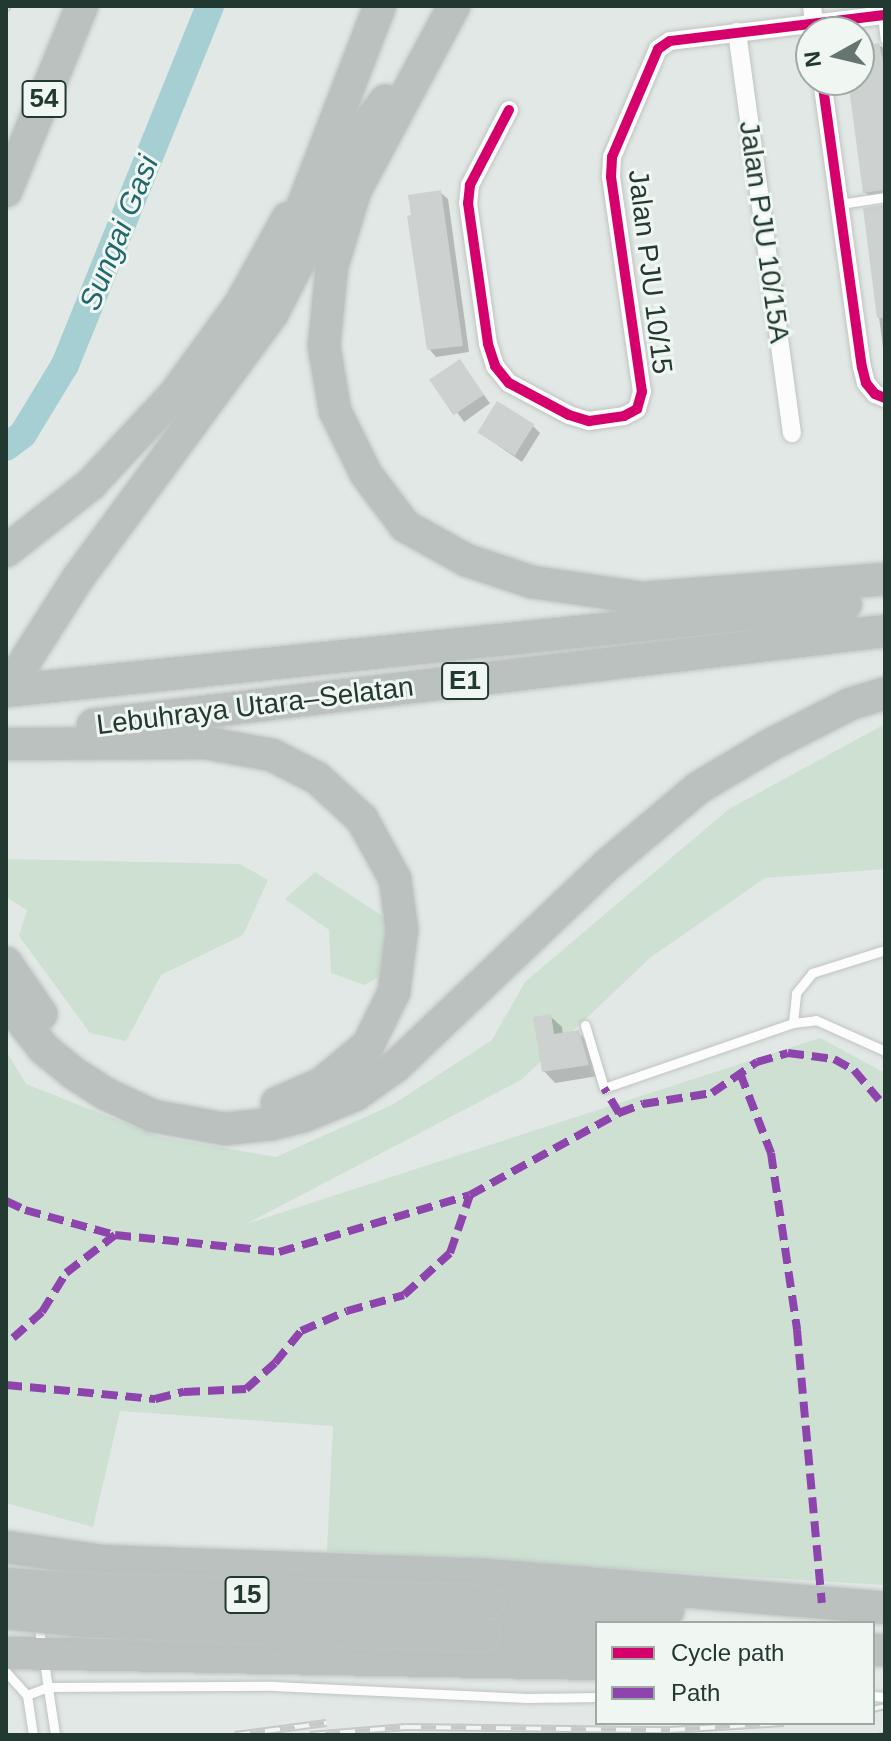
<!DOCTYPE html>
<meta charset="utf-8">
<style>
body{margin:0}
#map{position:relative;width:891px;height:1741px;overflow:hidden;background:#e2e8e5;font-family:Helvetica,sans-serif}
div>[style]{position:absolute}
.green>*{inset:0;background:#cde0d1}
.shadow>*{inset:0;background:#0003;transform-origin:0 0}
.river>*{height:28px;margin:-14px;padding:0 14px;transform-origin:14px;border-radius:14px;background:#a6cfd3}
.building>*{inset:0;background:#cdd1cf;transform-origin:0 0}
.roads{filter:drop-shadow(0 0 2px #bfc4c2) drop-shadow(0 0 2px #bfc4c2)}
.lane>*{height:9px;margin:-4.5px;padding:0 4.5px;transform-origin:4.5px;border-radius:4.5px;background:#fbfcfb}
.street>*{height:18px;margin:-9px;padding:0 9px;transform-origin:9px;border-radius:9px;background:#fbfcfb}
.highway>*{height:32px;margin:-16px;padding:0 16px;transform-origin:16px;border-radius:16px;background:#bac1bf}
.rail>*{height:8px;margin-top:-4px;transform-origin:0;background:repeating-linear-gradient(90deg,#f0f7f3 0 15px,#c6c9c8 0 30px);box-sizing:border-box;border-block:2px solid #c6c9c8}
.bridges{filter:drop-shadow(0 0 2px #bcc4c1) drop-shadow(0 0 2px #bcc4c1)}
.highway-bridge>*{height:32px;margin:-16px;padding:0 16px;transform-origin:16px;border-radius:16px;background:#bac1bf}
.quiet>*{height:8px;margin-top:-4px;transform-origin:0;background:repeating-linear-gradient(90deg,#8e44ad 0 16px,transparent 0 24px)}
.cycleway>*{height:10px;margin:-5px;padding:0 5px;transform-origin:5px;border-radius:5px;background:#d6006c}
span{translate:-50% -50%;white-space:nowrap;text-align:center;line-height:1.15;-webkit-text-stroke:6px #f0f7f3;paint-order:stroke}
.shield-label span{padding:2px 6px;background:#f0f7f3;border:2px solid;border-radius:6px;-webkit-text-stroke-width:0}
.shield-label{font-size:26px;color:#223931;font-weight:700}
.street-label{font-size:28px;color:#223931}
.water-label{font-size:30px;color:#22666f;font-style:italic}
.frame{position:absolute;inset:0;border:8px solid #223931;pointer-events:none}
.legend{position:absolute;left:595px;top:1621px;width:280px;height:104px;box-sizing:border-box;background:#f0f7f3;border:2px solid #9eaba5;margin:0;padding:10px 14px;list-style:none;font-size:24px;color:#223931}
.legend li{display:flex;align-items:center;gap:16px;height:40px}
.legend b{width:40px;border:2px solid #9eaba5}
.north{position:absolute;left:795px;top:16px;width:80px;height:80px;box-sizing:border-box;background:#f0f7f3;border:2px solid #9eaba5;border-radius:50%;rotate:262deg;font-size:22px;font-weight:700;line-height:32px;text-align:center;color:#223931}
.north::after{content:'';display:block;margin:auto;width:28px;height:36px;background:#657670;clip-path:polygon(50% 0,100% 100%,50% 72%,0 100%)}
</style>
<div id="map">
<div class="green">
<i style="clip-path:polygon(885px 724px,885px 869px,765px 878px,651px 957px,521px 1080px,246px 1224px,820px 1038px,885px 1073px,885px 1585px,327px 1551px,333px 1426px,120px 1411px,93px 1527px,6px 1503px,6px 1051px,26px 1084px,160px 1137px,276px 1157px,392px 1105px,492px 1040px,525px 982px,729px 809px)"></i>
<i style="clip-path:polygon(6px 859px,240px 864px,268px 880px,243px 935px,161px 975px,126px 1041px,90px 1033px,19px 936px,27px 910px,6px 897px)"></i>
<i style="clip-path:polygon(315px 872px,390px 921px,382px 974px,365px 985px,331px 973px,329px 930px,285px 899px)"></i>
</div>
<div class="shadow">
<i style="clip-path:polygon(878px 45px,885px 48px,885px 197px,872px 199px,865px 192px,850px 80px,859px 80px,859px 48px)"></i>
<i style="clip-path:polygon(440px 192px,448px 199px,469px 352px,436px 357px,429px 349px)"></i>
<i style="clip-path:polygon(885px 207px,885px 363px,865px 210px)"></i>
<i style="left:460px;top:362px;width:51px;height:32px;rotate:54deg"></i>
<i style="clip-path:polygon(533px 426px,540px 433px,522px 462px,480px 433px)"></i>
<i style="clip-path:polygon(550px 1016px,562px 1027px,563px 1035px,578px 1032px,589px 1043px,598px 1076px,555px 1083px,544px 1071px)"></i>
<i style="clip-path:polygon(885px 1732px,885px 1735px,862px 1735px)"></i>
</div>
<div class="river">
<i style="left:6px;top:447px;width:21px;rotate:-37deg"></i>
<i style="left:23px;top:434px;width:81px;rotate:-58.7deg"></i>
<i style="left:65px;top:365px;width:387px;rotate:-68deg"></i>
</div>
<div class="building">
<i style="clip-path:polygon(879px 43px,885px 70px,885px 190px,863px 193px,848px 80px,859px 80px,859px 46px)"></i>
<i style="clip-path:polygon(441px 190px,463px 346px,427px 350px,407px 216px,411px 215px,408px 195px)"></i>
<i style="clip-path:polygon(885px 205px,885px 318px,877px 318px,863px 208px)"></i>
<i style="left:460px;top:359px;width:43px;height:37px;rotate:56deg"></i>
<i style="left:497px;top:401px;width:44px;height:37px;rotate:32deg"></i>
<i style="clip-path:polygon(551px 1014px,554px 1034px,579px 1030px,589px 1065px,542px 1072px,533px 1017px)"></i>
</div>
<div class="roads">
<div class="lane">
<i style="left:882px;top:16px;width:23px;rotate:83deg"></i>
<i style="left:840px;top:204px;width:46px;rotate:-8.8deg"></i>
<i style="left:793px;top:1023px;width:30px;rotate:-84deg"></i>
<i style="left:796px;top:993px;width:26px;rotate:-51deg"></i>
<i style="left:812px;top:973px;width:77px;rotate:-17.5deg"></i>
<i style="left:585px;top:1025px;width:66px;rotate:73.2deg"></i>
<i style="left:604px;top:1088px;width:200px;rotate:-19deg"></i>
<i style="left:793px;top:1023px;width:23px;rotate:-7deg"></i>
<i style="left:816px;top:1020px;width:76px;rotate:24.2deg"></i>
<i style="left:38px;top:1622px;width:114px;rotate:81.4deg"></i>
<i style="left:6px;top:1672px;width:31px;rotate:48deg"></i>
<i style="left:27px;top:1695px;width:40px;rotate:81.5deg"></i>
<i style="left:27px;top:1695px;width:22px;rotate:-21deg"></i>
<i style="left:48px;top:1687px;width:226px;rotate:-0.3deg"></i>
<i style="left:274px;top:1686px;width:253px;rotate:2.7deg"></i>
<i style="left:527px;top:1698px;width:70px;rotate:-0.8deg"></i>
<i style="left:873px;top:1696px;width:12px;rotate:5deg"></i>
</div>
<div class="street">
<i style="left:812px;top:6px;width:26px;rotate:83deg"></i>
<i style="left:737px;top:32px;width:405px;rotate:82.2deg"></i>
<i style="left:822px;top:80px;width:290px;rotate:82.1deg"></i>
<i style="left:862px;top:367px;width:16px;rotate:76deg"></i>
<i style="left:866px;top:383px;width:14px;rotate:51deg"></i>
<i style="left:875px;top:394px;width:11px;rotate:22deg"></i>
<i style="left:509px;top:110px;width:85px;rotate:117.5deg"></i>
<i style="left:470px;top:185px;width:18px;rotate:96deg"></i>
<i style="left:468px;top:203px;width:142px;rotate:81.9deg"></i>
<i style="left:488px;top:344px;width:23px;rotate:72deg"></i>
<i style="left:495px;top:366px;width:22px;rotate:51deg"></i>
<i style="left:509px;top:383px;width:68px;rotate:28.1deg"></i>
<i style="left:569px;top:415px;width:21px;rotate:17deg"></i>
<i style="left:589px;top:421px;width:35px;rotate:-8deg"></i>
<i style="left:624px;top:416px;width:15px;rotate:-28deg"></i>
<i style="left:637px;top:409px;width:18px;rotate:-74deg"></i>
<i style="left:642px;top:392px;width:217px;rotate:-98.2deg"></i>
<i style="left:611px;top:177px;width:20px;rotate:-87deg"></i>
<i style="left:612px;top:157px;width:117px;rotate:-66.9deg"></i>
<i style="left:658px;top:49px;width:14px;rotate:-34deg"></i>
<i style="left:670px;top:41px;width:217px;rotate:-6.9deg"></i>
</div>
<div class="highway">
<i style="left:454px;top:6px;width:210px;rotate:118.2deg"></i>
<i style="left:355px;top:191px;width:78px;rotate:107deg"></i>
<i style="left:332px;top:266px;width:80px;rotate:95.7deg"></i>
<i style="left:324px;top:346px;width:66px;rotate:80.4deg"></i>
<i style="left:335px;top:411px;width:70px;rotate:63.8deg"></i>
<i style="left:366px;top:474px;width:65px;rotate:53.1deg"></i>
<i style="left:405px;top:526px;width:70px;rotate:29.1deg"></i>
<i style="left:466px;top:560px;width:70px;rotate:18.4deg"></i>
<i style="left:532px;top:582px;width:112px;rotate:8.2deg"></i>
<i style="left:643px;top:598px;width:243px;rotate:-4.5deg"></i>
<i style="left:6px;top:191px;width:200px;rotate:-67.7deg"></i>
<i style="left:288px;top:244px;width:255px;rotate:-68.9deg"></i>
<i style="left:6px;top:551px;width:108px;rotate:-38.2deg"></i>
<i style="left:91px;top:484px;width:123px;rotate:-47deg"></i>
<i style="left:175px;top:394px;width:112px;rotate:-54deg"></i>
<i style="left:241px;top:303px;width:97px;rotate:-61.1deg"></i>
<i style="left:6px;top:691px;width:844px;rotate:-5.91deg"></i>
<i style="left:6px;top:691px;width:134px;rotate:-57.5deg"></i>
<i style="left:78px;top:578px;width:328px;rotate:-53.7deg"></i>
<i style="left:272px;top:314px;width:102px;rotate:-62.7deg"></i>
<i style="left:319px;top:223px;width:84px;rotate:-66.8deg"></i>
<i style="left:352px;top:146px;width:56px;rotate:-53.7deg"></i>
<i style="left:93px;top:725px;width:798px;rotate:-6.77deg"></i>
<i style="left:6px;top:744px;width:200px;rotate:-0.3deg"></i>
<i style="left:206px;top:743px;width:67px;rotate:10.3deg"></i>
<i style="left:272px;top:755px;width:51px;rotate:27.1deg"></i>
<i style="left:317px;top:778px;width:61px;rotate:42.3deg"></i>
<i style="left:362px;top:819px;width:68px;rotate:61.2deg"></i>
<i style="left:395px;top:879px;width:51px;rotate:82.2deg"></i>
<i style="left:402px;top:930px;width:63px;rotate:97.4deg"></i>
<i style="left:394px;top:992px;width:59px;rotate:116.1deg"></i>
<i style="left:368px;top:1045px;width:61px;rotate:140.3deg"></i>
<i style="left:321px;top:1084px;width:48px;rotate:156.6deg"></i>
<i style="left:6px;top:963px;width:62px;rotate:55.5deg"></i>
<i style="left:6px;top:1001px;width:61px;rotate:51.6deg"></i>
<i style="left:44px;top:1049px;width:36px;rotate:39deg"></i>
<i style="left:72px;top:1072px;width:40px;rotate:32.9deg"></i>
<i style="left:106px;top:1094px;width:52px;rotate:25.1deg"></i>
<i style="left:153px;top:1116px;width:73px;rotate:10.2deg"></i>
<i style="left:225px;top:1129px;width:47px;rotate:-6.1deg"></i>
<i style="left:272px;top:1124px;width:33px;rotate:-14deg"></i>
<i style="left:304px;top:1116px;width:55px;rotate:-22.4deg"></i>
<i style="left:355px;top:1095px;width:50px;rotate:-35.3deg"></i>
<i style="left:396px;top:1066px;width:291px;rotate:-43.6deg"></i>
<i style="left:607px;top:865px;width:119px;rotate:-40.2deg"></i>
<i style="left:698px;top:788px;width:84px;rotate:-30.8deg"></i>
<i style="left:770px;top:745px;width:90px;rotate:-27.1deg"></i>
<i style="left:850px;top:704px;width:37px;rotate:-17deg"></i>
<i style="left:6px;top:1547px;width:97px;rotate:8.3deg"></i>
<i style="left:102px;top:1561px;width:385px;rotate:2.1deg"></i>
<i style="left:487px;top:1575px;width:399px;rotate:4.7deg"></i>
<i style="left:487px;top:1602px;width:181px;rotate:2.8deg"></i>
<i style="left:484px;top:1635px;width:113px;rotate:1.5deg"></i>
<i style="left:873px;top:1650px;width:12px"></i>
<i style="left:6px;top:1653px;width:591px;rotate:1.07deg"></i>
</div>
</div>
<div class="rail">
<i style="left:6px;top:10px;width:4px;rotate:-63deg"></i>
<i style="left:873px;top:1709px;width:12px;rotate:-14deg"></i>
<i style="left:235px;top:1735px;width:92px;rotate:-7.5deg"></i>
<i style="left:310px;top:1735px;width:96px;rotate:-4.8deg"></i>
<i style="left:406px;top:1727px;width:264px;rotate:0.7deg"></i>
<i style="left:670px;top:1730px;width:114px;rotate:-3.5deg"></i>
</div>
<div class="bridges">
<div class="highway-bridge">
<i style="left:6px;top:1584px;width:79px;rotate:4.3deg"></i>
<i style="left:85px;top:1590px;width:402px;rotate:1.7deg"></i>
<i style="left:6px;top:1613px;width:77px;rotate:5.9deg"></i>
<i style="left:83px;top:1621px;width:401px;rotate:2deg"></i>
</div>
</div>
<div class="quiet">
<i style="left:740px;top:1073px;width:86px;rotate:68.8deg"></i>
<i style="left:771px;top:1153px;width:179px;rotate:81.6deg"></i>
<i style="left:797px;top:1330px;width:274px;rotate:84.8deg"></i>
<i style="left:619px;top:1113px;width:26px;rotate:-21deg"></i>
<i style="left:643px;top:1104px;width:70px;rotate:-9.1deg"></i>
<i style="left:712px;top:1093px;width:55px;rotate:-34.6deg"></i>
<i style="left:757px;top:1062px;width:32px;rotate:-16deg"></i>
<i style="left:788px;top:1053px;width:46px;rotate:7.4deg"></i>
<i style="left:834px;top:1059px;width:23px;rotate:29deg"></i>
<i style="left:854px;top:1070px;width:39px;rotate:50deg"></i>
<i style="left:6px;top:1201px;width:21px;rotate:25deg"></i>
<i style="left:25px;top:1210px;width:93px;rotate:15.5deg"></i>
<i style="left:115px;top:1235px;width:165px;rotate:5.9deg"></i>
<i style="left:279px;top:1252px;width:199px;rotate:-16.6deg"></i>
<i style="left:470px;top:1195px;width:170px;rotate:-28.8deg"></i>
<i style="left:619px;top:1113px;width:29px;rotate:-121deg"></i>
<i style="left:13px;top:1338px;width:39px;rotate:-42deg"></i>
<i style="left:42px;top:1312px;width:46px;rotate:-58.4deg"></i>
<i style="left:66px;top:1273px;width:62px;rotate:-37.8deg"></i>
<i style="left:6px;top:1385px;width:150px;rotate:5.4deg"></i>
<i style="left:155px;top:1399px;width:30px;rotate:-14deg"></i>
<i style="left:184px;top:1392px;width:62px;rotate:-2.8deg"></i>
<i style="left:246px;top:1389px;width:39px;rotate:-42deg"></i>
<i style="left:275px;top:1363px;width:41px;rotate:-50.9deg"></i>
<i style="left:301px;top:1331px;width:50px;rotate:-23.5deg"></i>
<i style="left:347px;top:1311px;width:59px;rotate:-15.7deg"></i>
<i style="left:404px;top:1295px;width:62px;rotate:-42.4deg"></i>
<i style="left:450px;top:1253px;width:61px;rotate:-71deg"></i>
</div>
<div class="cycleway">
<i style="left:822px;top:80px;width:290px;rotate:82.1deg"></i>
<i style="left:862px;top:367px;width:16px;rotate:76deg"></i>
<i style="left:866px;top:383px;width:14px;rotate:51deg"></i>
<i style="left:875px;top:394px;width:11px;rotate:22deg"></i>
<i style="left:509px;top:110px;width:85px;rotate:117.5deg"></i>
<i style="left:470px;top:185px;width:18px;rotate:96deg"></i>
<i style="left:468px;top:203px;width:142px;rotate:81.9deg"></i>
<i style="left:488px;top:344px;width:23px;rotate:72deg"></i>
<i style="left:495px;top:366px;width:22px;rotate:51deg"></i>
<i style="left:509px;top:383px;width:68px;rotate:28.1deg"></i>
<i style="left:569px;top:415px;width:21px;rotate:17deg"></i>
<i style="left:589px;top:421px;width:35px;rotate:-8deg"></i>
<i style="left:624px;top:416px;width:15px;rotate:-28deg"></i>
<i style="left:637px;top:409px;width:18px;rotate:-74deg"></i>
<i style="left:642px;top:392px;width:217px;rotate:-98.2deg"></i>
<i style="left:611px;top:177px;width:20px;rotate:-87deg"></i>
<i style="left:612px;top:157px;width:117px;rotate:-66.9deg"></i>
<i style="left:658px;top:49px;width:14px;rotate:-34deg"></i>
<i style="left:670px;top:41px;width:217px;rotate:-6.9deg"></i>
</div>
<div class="shield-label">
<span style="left:44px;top:99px">54</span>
<span style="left:465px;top:681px">E1</span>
<span style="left:247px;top:1595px">15</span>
</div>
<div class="street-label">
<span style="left:764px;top:232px;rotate:82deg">Jalan PJU 10/15A</span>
<span style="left:650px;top:272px;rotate:83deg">Jalan PJU 10/15</span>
<span style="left:255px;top:706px;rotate:-7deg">Lebuhraya Utara–Selatan</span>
</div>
<div class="water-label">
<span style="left:119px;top:233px;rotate:-68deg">Sungai Gasi</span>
</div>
<div class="frame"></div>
<ul class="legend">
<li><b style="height:10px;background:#d6006c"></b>Cycle path</li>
<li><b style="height:10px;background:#8e44ad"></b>Path</li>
</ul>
<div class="north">N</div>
</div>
